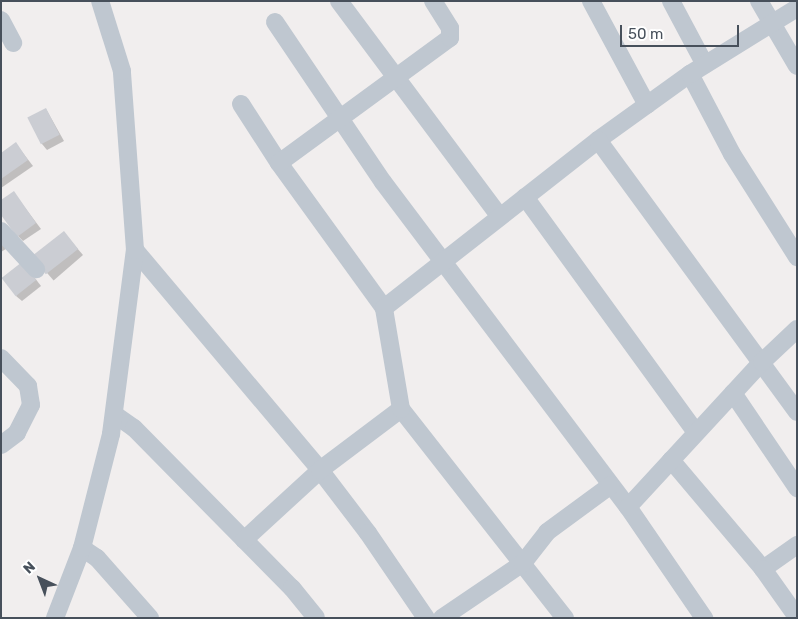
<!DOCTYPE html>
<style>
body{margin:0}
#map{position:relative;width:798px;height:619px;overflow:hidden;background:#f1eeee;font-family:Rubik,sans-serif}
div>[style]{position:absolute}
.shadow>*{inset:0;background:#0003;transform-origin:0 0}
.building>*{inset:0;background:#cbcdd3;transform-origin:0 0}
.minor>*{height:18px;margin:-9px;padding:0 9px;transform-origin:9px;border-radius:9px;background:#bfc7d0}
span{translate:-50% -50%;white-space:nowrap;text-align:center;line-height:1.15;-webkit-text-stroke:5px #fff;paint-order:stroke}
.frame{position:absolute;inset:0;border:2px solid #47505b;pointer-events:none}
.north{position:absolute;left:15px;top:554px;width:50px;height:50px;-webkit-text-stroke:4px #fff;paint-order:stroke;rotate:317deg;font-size:14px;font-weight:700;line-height:20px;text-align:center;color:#47505b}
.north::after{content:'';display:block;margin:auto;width:18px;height:22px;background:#47505b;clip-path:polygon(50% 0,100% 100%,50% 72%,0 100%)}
.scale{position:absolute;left:620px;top:25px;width:119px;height:22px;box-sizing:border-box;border:2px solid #47505b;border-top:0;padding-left:6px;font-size:15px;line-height:18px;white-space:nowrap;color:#47505b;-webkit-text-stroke:4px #fff;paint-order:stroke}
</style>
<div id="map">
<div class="shadow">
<i style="clip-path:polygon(46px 109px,64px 141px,47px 150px,42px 144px)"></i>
<i style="clip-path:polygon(16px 144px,33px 166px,1px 188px,1px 154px)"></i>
<i style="clip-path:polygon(14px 193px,41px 229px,23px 241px,18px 236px)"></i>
<i style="left:64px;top:233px;width:29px;height:39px;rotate:49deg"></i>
<i style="clip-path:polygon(1px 237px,9px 247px,1px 252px)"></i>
<i style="clip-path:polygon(28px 269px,41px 286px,22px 301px,16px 296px)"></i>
</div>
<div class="building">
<i style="left:46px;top:108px;width:30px;height:21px;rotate:63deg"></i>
<i style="clip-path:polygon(16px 142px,28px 160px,1px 179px,1px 153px)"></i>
<i style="clip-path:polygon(14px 191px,36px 223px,17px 237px,1px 215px,1px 200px)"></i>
<i style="left:64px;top:231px;width:23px;height:41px;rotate:52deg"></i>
<i style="left:22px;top:262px;width:23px;height:26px;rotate:52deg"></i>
</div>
<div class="minor">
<i style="left:339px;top:1px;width:269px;rotate:53.3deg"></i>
<i style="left:591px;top:1px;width:118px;rotate:61.7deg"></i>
<i style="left:671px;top:1px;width:72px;rotate:62deg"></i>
<i style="left:759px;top:1px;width:75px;rotate:59.7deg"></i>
<i style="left:1px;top:20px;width:26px;rotate:62deg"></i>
<i style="left:275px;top:22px;width:193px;rotate:56deg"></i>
<i style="left:383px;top:182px;width:407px;rotate:53deg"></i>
<i style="left:628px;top:507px;width:135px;rotate:55.6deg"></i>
<i style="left:690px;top:74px;width:90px;rotate:62.3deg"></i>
<i style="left:732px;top:154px;width:122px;rotate:57.7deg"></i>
<i style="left:241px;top:104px;width:70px;rotate:57.2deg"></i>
<i style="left:279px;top:163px;width:179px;rotate:54.1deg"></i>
<i style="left:384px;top:308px;width:272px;rotate:-38.1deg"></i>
<i style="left:598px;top:140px;width:113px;rotate:-35.7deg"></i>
<i style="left:690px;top:74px;width:126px;rotate:-31.7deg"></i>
<i style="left:598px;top:140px;width:337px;rotate:53.8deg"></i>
<i style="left:279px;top:163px;width:212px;rotate:-36.2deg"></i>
<i style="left:450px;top:38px;width:10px;rotate:-90deg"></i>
<i style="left:450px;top:28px;width:32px;rotate:-122deg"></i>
<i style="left:525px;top:197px;width:291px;rotate:54deg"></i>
<i style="left:1px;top:231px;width:52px;rotate:47.4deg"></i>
<i style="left:135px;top:250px;width:287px;rotate:49.9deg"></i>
<i style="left:320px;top:470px;width:79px;rotate:52.7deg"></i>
<i style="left:368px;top:533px;width:103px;rotate:55.7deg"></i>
<i style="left:1px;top:358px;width:39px;rotate:46deg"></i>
<i style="left:28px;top:386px;width:19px;rotate:81deg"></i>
<i style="left:31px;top:405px;width:31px;rotate:117deg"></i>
<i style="left:17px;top:433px;width:20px;rotate:143deg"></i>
<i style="left:733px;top:393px;width:115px;rotate:56deg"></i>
<i style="left:401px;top:409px;width:266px;rotate:51.9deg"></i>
<i style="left:114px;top:414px;width:24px;rotate:35deg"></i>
<i style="left:134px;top:428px;width:225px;rotate:45.4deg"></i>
<i style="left:292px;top:588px;width:38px;rotate:51deg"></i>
<i style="left:671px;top:460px;width:143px;rotate:49.8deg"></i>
<i style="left:763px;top:569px;width:42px;rotate:-35.2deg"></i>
<i style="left:628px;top:507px;width:197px;rotate:-47.3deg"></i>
<i style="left:762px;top:362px;width:48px;rotate:-43.3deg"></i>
<i style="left:244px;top:540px;width:103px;rotate:-42.6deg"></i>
<i style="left:320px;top:470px;width:101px;rotate:-37deg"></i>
<i style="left:401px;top:409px;width:102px;rotate:-99.6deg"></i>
<i style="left:82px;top:548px;width:18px;rotate:34deg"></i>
<i style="left:97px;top:558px;width:80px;rotate:48.5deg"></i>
<i style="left:763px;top:569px;width:59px;rotate:54.7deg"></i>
<i style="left:55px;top:618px;width:75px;rotate:-68.9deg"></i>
<i style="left:82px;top:548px;width:118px;rotate:-75.7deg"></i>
<i style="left:111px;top:434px;width:186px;rotate:-82.6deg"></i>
<i style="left:135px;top:250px;width:179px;rotate:-94.2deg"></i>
<i style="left:122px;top:71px;width:73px;rotate:-107.4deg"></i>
<i style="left:442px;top:618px;width:98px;rotate:-34.2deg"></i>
<i style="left:523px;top:563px;width:39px;rotate:-52deg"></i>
<i style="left:547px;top:532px;width:79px;rotate:-36.3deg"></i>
</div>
<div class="frame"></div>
<div class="north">N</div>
<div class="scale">50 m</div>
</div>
